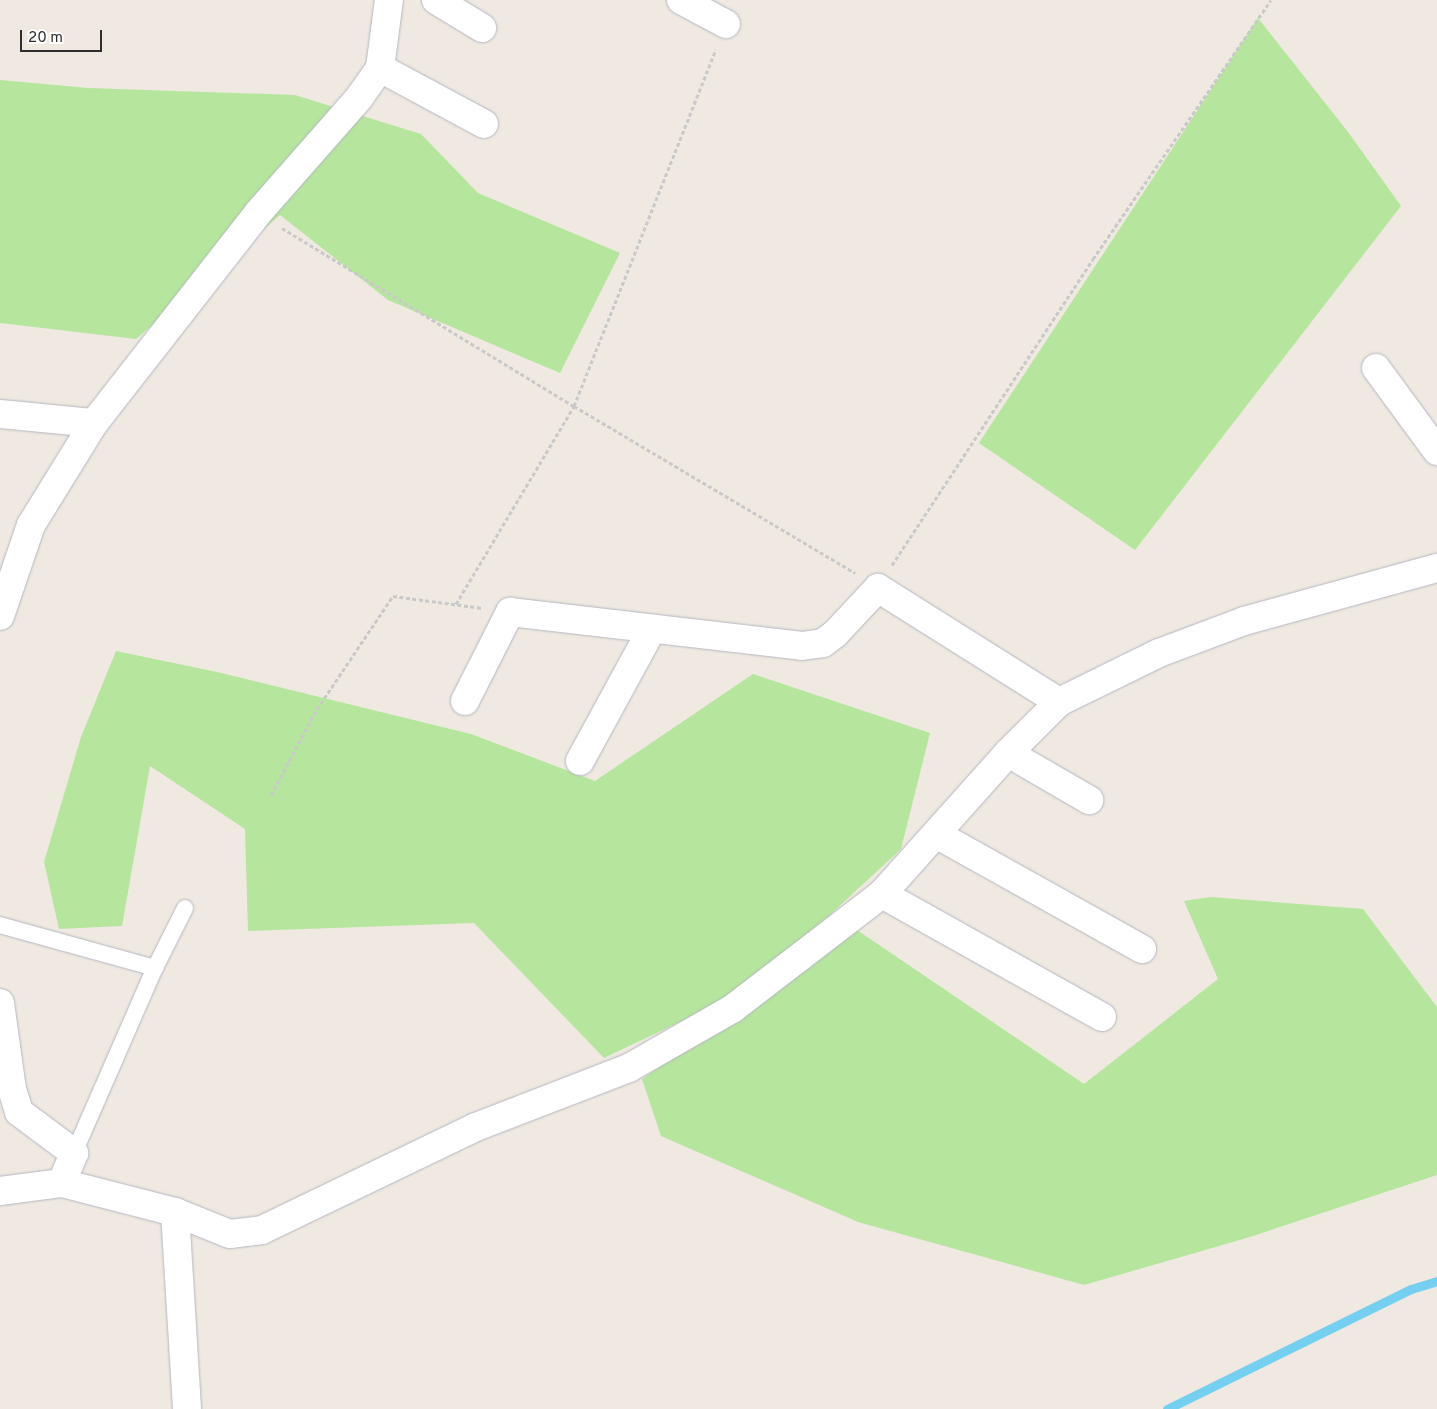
<!DOCTYPE html>
<style>
body{margin:0}
#map{position:relative;width:1437px;height:1409px;overflow:hidden;background:#efe9e1;font-family:Overpass,sans-serif}
div>[style]{position:absolute}
.green>*{inset:0;background:#b6e59e}
.stream>*{height:9px;margin:-4.5px;padding:0 4.5px;transform-origin:4.5px;border-radius:4.5px;background:#75cff0}
.path>*{height:3px;margin-top:-1.5px;transform-origin:0;background:repeating-linear-gradient(90deg,#c9c9c9 0 4px,transparent 0 6.5px)}
.roads{filter:drop-shadow(0 0 1px #b4b7c1) drop-shadow(0 0 1px #b4b7c1)}
.lane>*{height:16px;margin:-8px;padding:0 8px;transform-origin:8px;border-radius:8px;background:#fff}
.street>*{height:28px;margin:-14px;padding:0 14px;transform-origin:14px;border-radius:14px;background:#fff}
span{translate:-50% -50%;white-space:nowrap;text-align:center;line-height:1.15;-webkit-text-stroke:4px #fff;paint-order:stroke}
.scale{position:absolute;left:20px;top:30px;width:82px;height:22px;box-sizing:border-box;border:2px solid #2e2e2e;border-top:0;padding-left:6px;font-size:15px;line-height:18px;white-space:nowrap;color:#2e2e2e;-webkit-text-stroke:4px #fff;paint-order:stroke}
</style>
<div id="map">
<div class="green">
<i style="clip-path:polygon(1258px 18px,1348px 132px,1401px 206px,1135px 550px,979px 443px)"></i>
<i style="clip-path:polygon(0 80px,88px 88px,295px 95px,421px 134px,478px 193px,620px 253px,560px 373px,388px 300px,280px 215px,136px 339px,0 323px)"></i>
<i style="clip-path:polygon(116px 651px,217px 672px,471px 734px,595px 781px,753px 674px,930px 733px,901px 849px,751px 988px,604px 1058px,474px 923px,248px 931px,245px 829px,150px 766px,122px 926px,59px 929px,44px 862px,81px 737px)"></i>
<i style="clip-path:polygon(1211px 897px,1363px 909px,1437px 1007px,1437px 1175px,1250px 1237px,1084px 1285px,858px 1222px,661px 1136px,642px 1079px,857px 930px,1084px 1084px,1218px 979px,1184px 901px)"></i>
</div>
<div class="stream">
<i style="left:1167px;top:1409px;width:272px;rotate:-26.2deg"></i>
<i style="left:1411px;top:1289px;width:27px;rotate:-17deg"></i>
</div>
<div class="path">
<i style="left:282px;top:228px;width:342px;rotate:31.4deg"></i>
<i style="left:574px;top:406px;width:327px;rotate:30.7deg"></i>
<i style="left:892px;top:565px;width:366px;rotate:-56.7deg"></i>
<i style="left:1093px;top:259px;width:314px;rotate:-55.5deg"></i>
<i style="left:456px;top:604px;width:230px;rotate:-59.2deg"></i>
<i style="left:574px;top:406px;width:384px;rotate:-68.3deg"></i>
<i style="left:271px;top:795px;width:98px;rotate:-61.9deg"></i>
<i style="left:317px;top:709px;width:136px;rotate:-56.1deg"></i>
<i style="left:393px;top:596px;width:90px;rotate:7.7deg"></i>
</div>
<div class="roads">
<div class="lane">
<i style="left:0;top:925px;width:161px;rotate:15.5deg"></i>
<i style="left:74px;top:1153px;width:202px;rotate:-66.4deg"></i>
<i style="left:155px;top:968px;width:67px;rotate:-63.4deg"></i>
</div>
<div class="street">
<i style="left:436px;top:0;width:54px;rotate:31.3deg"></i>
<i style="left:681px;top:0;width:51px;rotate:28.1deg"></i>
<i style="left:380px;top:68px;width:118px;rotate:28.3deg"></i>
<i style="left:1376px;top:368px;width:103px;rotate:53.7deg"></i>
<i style="left:0;top:414px;width:94px;rotate:5.5deg"></i>
<i style="left:0;top:616px;width:96px;rotate:-71.2deg"></i>
<i style="left:31px;top:525px;width:120px;rotate:-58.3deg"></i>
<i style="left:94px;top:423px;width:266px;rotate:-52deg"></i>
<i style="left:258px;top:213px;width:153px;rotate:-48.7deg"></i>
<i style="left:359px;top:98px;width:37px;rotate:-55deg"></i>
<i style="left:380px;top:68px;width:69px;rotate:-82.5deg"></i>
<i style="left:465px;top:701px;width:100px;rotate:-63.2deg"></i>
<i style="left:510px;top:612px;width:294px;rotate:6.6deg"></i>
<i style="left:802px;top:646px;width:21px;rotate:-8deg"></i>
<i style="left:823px;top:643px;width:15px;rotate:-37deg"></i>
<i style="left:835px;top:634px;width:63px;rotate:-46.9deg"></i>
<i style="left:878px;top:588px;width:214px;rotate:32.2deg"></i>
<i style="left:1008px;top:753px;width:94px;rotate:30.1deg"></i>
<i style="left:580px;top:761px;width:150px;rotate:-61.4deg"></i>
<i style="left:936px;top:834px;width:236px;rotate:29.2deg"></i>
<i style="left:882px;top:894px;width:252px;rotate:29.2deg"></i>
<i style="left:0;top:1003px;width:87px;rotate:82.1deg"></i>
<i style="left:12px;top:1089px;width:24px;rotate:73deg"></i>
<i style="left:19px;top:1112px;width:69px;rotate:36.7deg"></i>
<i style="left:74px;top:1153px;width:32px;rotate:112deg"></i>
<i style="left:0;top:1191px;width:63px;rotate:-7.4deg"></i>
<i style="left:62px;top:1183px;width:117px;rotate:14.4deg"></i>
<i style="left:175px;top:1212px;width:59px;rotate:21.8deg"></i>
<i style="left:230px;top:1234px;width:32px;rotate:-7deg"></i>
<i style="left:262px;top:1230px;width:237px;rotate:-25.7deg"></i>
<i style="left:476px;top:1127px;width:164px;rotate:-21.1deg"></i>
<i style="left:629px;top:1068px;width:119px;rotate:-29.8deg"></i>
<i style="left:732px;top:1009px;width:189px;rotate:-37.5deg"></i>
<i style="left:882px;top:894px;width:189px;rotate:-48.2deg"></i>
<i style="left:1008px;top:753px;width:72px;rotate:-45deg"></i>
<i style="left:1059px;top:702px;width:111px;rotate:-26.1deg"></i>
<i style="left:1159px;top:653px;width:91px;rotate:-20.6deg"></i>
<i style="left:1244px;top:621px;width:200px;rotate:-15.4deg"></i>
<i style="left:175px;top:1212px;width:197px;rotate:86.5deg"></i>
</div>
</div>
<div class="scale">20 m</div>
</div>
